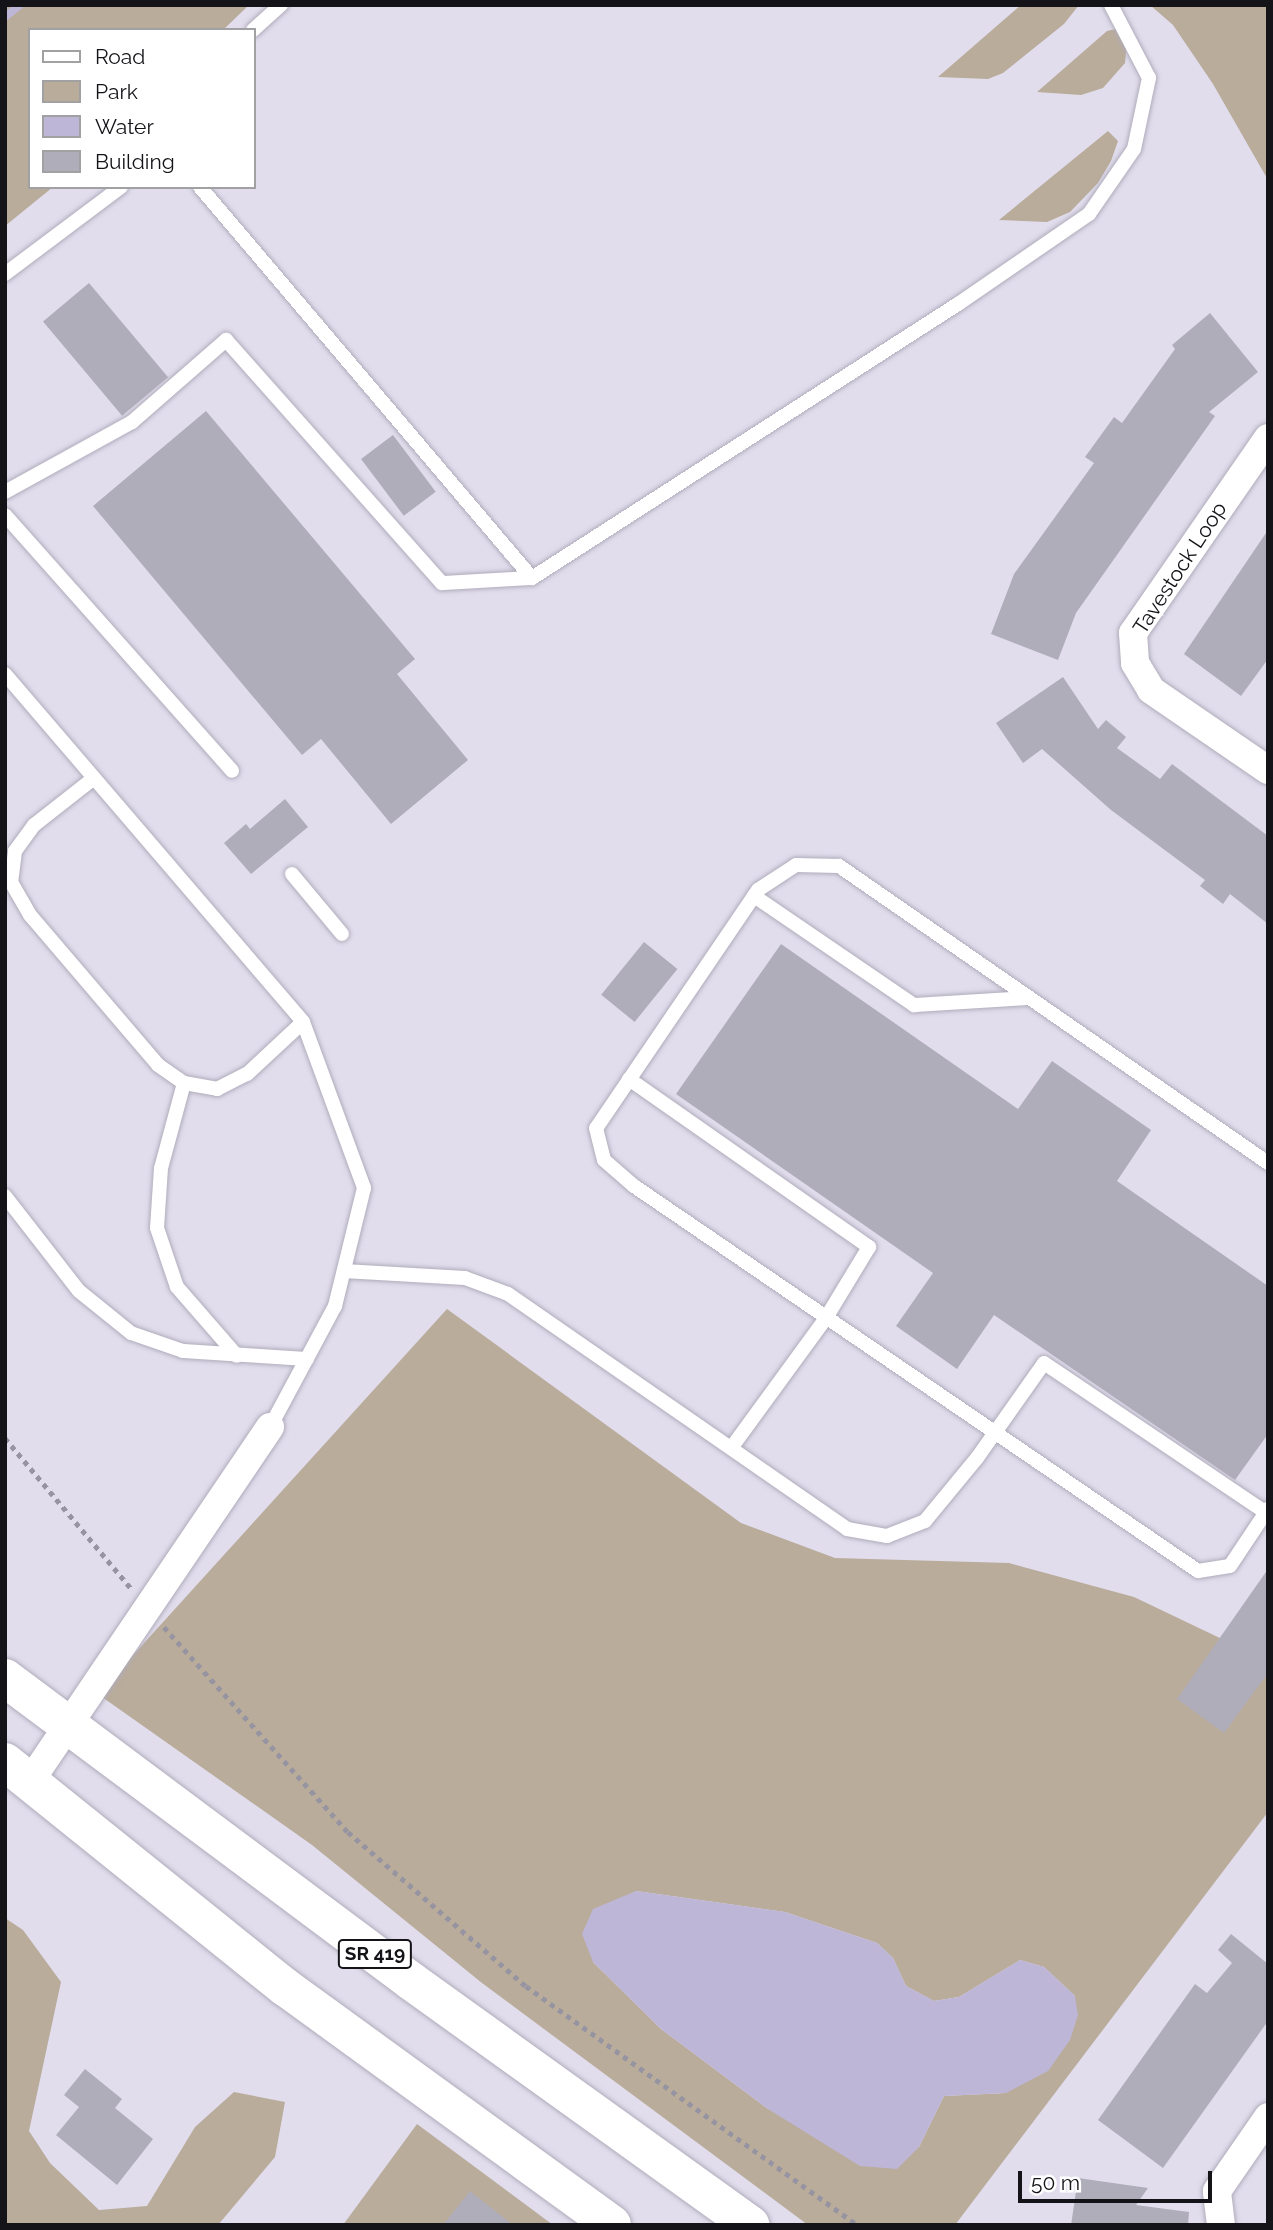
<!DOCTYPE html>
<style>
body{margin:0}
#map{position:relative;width:1273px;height:2230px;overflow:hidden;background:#e1dded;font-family:Raleway,sans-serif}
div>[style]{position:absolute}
.green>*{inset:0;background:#b9ac9b}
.water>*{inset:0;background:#beb6d7}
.stream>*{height:8px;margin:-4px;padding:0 4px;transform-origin:4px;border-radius:4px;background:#beb6d7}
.building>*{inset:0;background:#b0adbb;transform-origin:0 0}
.path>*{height:4.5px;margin-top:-2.25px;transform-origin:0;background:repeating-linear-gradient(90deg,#9794a1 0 5px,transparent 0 10px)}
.roads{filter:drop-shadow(0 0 2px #b0acbb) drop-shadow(0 0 2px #b0acbb)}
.lane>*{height:14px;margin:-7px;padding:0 7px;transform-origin:7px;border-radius:7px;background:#fff}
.street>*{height:28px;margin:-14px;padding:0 14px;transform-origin:14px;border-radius:14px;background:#fff}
.primary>*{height:38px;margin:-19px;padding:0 19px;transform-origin:19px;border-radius:19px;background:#fff}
span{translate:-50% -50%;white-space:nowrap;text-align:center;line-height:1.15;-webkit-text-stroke:5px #fff;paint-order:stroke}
.shield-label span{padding:2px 5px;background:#fff;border:2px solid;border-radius:5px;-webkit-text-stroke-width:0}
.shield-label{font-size:19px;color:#141318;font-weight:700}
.street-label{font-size:21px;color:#141318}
.frame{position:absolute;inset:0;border:7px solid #141318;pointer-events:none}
.legend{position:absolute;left:28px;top:28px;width:228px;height:161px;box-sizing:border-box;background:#fff;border:2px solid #a1a1a3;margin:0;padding:9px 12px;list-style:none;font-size:21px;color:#141318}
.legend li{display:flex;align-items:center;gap:14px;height:35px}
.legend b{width:35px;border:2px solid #a1a1a3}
.scale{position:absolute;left:1018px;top:2171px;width:194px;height:32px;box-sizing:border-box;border:4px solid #141318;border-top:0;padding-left:9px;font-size:21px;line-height:24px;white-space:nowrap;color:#141318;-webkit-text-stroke:5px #fff;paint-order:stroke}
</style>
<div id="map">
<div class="green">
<i style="clip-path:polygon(5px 5px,249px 5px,223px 30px,30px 30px,30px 187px,53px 187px,5px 226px)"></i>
<i style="clip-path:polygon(1021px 5px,1079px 5px,1064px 24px,1003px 73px,988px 79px,938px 77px)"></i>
<i style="clip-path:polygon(1150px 5px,1268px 5px,1268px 180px,1213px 84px,1173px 25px)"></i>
<i style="clip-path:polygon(1116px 29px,1127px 43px,1125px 63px,1103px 88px,1081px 95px,1037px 92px,1107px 31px)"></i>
<i style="clip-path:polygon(1108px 131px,1118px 141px,1111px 161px,1098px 183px,1070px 212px,1047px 222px,999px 220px)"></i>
<i style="clip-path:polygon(evenodd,447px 1309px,741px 1523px,835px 1558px,1009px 1563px,1134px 1597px,1268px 1661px,1268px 1812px,955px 2225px,808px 2225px,482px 1983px,312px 1845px,102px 1697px,125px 1664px,447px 1309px,636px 1891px,785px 1912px,877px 1943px,893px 1958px,906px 1986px,934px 2001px,959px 1997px,1020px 1960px,1044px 1967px,1075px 1996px,1006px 2093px,944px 2096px,919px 2147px,768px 2109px,661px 2029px,593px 1962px,636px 1891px)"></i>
<i style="clip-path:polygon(5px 1918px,23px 1930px,61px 1982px,29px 2131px,50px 2163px,99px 2210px,147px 2206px,195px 2127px,234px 2092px,285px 2102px,275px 2157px,218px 2225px,5px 2225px)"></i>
<i style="clip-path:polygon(417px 2124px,553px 2225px,343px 2225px)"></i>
</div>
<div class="water">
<i style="clip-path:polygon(636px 1891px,785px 1912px,877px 1943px,893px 1958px,906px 1986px,934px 2001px,959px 1997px,1020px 1960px,1044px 1967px,1075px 1996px,1078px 2015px,1070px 2040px,1048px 2071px,1006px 2093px,944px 2096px,919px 2147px,897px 2169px,860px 2166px,768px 2109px,661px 2029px,593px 1962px,582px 1934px,593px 1909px)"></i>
</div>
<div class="stream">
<i style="left:5px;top:17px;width:19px;rotate:-39deg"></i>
</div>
<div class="building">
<i style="left:89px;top:283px;width:123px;height:60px;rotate:50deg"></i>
<i style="clip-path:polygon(1210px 313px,1258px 372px,1209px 412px,1215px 416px,1076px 613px,1058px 660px,991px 634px,1014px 574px,1094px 463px,1085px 457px,1114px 417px,1122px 423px,1175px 349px,1172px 345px)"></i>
<i style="clip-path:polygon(206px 411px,415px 659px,397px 674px,468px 760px,391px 824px,321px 739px,302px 755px,93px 506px)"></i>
<i style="left:393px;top:435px;width:71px;height:40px;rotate:53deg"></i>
<i style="clip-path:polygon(1268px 530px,1268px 659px,1241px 696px,1184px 654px)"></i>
<i style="clip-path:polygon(1063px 677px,1098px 729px,1106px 720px,1126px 737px,1117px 748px,1160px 779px,1172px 764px,1268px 836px,1268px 924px,1230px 894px,1223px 904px,1200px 886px,1205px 880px,1111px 810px,1042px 749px,1023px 763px,996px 723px)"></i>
<i style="clip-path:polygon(285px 799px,308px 827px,251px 874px,224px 843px,246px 824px,250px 829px)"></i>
<i style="left:644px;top:942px;width:43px;height:68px;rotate:39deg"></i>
<i style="clip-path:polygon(781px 944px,1018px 1109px,1052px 1061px,1151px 1130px,1117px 1181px,1268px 1286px,1268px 1434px,1235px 1480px,994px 1315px,957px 1369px,896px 1326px,933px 1273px,676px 1094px)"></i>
<i style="clip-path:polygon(1268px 1569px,1268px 1673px,1224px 1733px,1177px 1699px)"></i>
<i style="clip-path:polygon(1231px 1934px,1268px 1964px,1268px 2021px,1163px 2168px,1098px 2120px,1195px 1984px,1207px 1993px,1232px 1963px,1218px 1950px)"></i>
<i style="clip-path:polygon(85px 2069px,122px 2099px,115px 2108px,153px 2139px,117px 2185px,56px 2135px,79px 2107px,64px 2095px)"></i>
<i style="clip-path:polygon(1078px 2178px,1148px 2188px,1136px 2205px,1189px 2212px,1188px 2225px,1071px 2225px)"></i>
<i style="clip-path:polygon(470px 2191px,513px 2225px,443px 2225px)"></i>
</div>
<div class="path">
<i style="left:5px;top:1438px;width:196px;rotate:50deg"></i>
<i style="left:164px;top:1627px;width:275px;rotate:48.1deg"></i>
<i style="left:348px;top:1832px;width:235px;rotate:40.9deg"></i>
<i style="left:526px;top:1986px;width:408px;rotate:35.8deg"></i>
</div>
<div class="roads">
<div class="lane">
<i style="left:253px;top:30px;width:38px;rotate:-42deg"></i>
<i style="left:200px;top:187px;width:513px;rotate:49.67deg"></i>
<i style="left:5px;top:274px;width:145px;rotate:-36.9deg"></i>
<i style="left:5px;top:492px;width:145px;rotate:-28.9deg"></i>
<i style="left:132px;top:422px;width:125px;rotate:-41.1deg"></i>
<i style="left:226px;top:340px;width:325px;rotate:48.4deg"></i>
<i style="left:442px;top:583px;width:90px;rotate:-3.2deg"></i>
<i style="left:532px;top:578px;width:507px;rotate:-32.75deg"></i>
<i style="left:958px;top:304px;width:159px;rotate:-34.5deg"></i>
<i style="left:1089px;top:214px;width:79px;rotate:-55.3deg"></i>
<i style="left:1134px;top:149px;width:73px;rotate:-78.1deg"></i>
<i style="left:1149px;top:78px;width:82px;rotate:-117.5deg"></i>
<i style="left:5px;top:515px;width:342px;rotate:48.4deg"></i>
<i style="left:5px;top:674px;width:458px;rotate:49.4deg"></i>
<i style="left:303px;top:1022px;width:177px;rotate:69.8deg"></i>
<i style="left:364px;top:1188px;width:122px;rotate:103.8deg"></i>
<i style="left:335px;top:1306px;width:137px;rotate:118.2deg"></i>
<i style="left:94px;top:778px;width:76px;rotate:141.9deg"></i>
<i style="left:34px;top:825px;width:32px;rotate:126deg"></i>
<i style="left:15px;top:851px;width:31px;rotate:97deg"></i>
<i style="left:11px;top:882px;width:38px;rotate:60deg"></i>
<i style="left:30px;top:915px;width:197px;rotate:49.5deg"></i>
<i style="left:158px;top:1065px;width:32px;rotate:35deg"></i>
<i style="left:184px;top:1083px;width:34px;rotate:10deg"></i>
<i style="left:217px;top:1089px;width:34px;rotate:-27deg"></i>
<i style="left:247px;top:1074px;width:76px;rotate:-42.9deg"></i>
<i style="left:292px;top:874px;width:78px;rotate:50.2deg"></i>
<i style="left:754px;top:896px;width:194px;rotate:34.3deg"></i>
<i style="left:914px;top:1005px;width:115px;rotate:-3.5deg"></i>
<i style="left:629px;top:1079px;width:293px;rotate:35deg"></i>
<i style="left:869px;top:1247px;width:83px;rotate:121.2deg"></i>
<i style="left:826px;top:1318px;width:160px;rotate:126.1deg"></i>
<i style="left:184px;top:1083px;width:88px;rotate:105.1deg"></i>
<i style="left:161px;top:1168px;width:60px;rotate:93.8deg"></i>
<i style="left:157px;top:1228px;width:62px;rotate:71.3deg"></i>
<i style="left:177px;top:1287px;width:91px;rotate:49deg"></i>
<i style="left:1268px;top:1163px;width:522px;rotate:-145.3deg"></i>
<i style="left:839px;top:866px;width:43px;rotate:-178.7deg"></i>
<i style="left:796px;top:865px;width:45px;rotate:146.7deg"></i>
<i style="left:758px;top:890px;width:288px;rotate:124.2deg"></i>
<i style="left:596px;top:1128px;width:33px;rotate:76deg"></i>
<i style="left:604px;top:1160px;width:40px;rotate:41deg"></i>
<i style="left:634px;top:1186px;width:683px;rotate:34.32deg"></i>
<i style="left:1198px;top:1571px;width:32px;rotate:-9deg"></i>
<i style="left:1230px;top:1566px;width:69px;rotate:-56.3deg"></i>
<i style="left:5px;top:1196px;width:120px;rotate:52.1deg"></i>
<i style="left:79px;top:1291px;width:67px;rotate:38.9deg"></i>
<i style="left:131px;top:1333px;width:55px;rotate:19.1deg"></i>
<i style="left:183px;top:1351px;width:124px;rotate:3.7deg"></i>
<i style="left:344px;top:1271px;width:121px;rotate:3.3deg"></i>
<i style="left:465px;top:1278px;width:46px;rotate:20.4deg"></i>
<i style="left:508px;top:1294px;width:412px;rotate:34.7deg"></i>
<i style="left:847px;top:1529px;width:41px;rotate:9.9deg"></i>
<i style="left:887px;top:1536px;width:41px;rotate:-21.5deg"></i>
<i style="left:925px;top:1521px;width:82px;rotate:-50.5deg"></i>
<i style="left:977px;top:1458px;width:116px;rotate:-54.8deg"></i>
<i style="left:1044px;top:1363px;width:267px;rotate:34deg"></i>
</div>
<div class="street">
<i style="left:1268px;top:438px;width:237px;rotate:124.7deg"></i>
<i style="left:1133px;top:633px;width:30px;rotate:86deg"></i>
<i style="left:1135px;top:663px;width:31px;rotate:59deg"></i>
<i style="left:1151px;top:690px;width:142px;rotate:34.4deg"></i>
<i style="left:29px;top:1783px;width:430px;rotate:-55.9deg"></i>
<i style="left:1221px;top:2225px;width:34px;rotate:-97deg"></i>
<i style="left:1217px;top:2191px;width:90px;rotate:-55.4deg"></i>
</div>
<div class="primary">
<i style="left:5px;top:1678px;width:507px;rotate:36.73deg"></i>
<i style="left:411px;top:1981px;width:418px;rotate:35.7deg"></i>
<i style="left:5px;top:1762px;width:359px;rotate:38.8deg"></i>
<i style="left:285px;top:1987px;width:404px;rotate:36deg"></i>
</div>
</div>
<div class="shield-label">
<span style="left:375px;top:1954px">SR 419</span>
</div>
<div class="street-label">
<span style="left:1180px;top:568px;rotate:-57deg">Tavestock Loop</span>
</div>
<div class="frame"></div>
<ul class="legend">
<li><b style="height:9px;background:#fff"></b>Road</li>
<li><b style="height:19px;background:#b9ac9b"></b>Park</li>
<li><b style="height:19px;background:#beb6d7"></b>Water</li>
<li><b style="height:19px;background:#b0adbb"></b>Building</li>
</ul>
<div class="scale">50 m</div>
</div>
